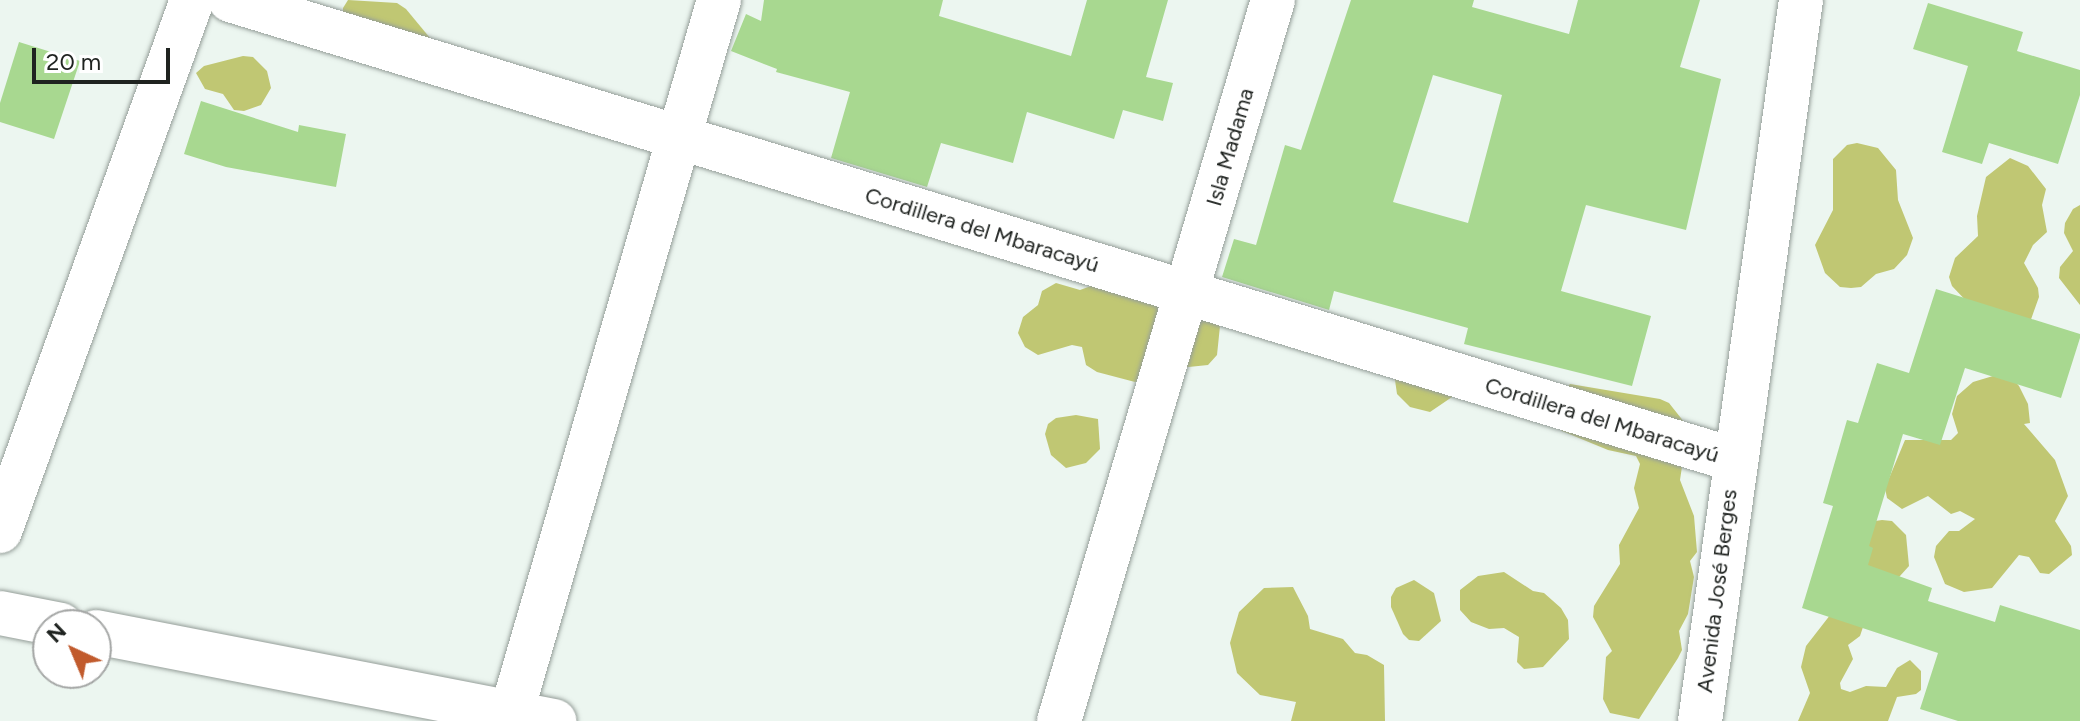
<!DOCTYPE html>
<meta charset="utf-8">
<style>
body{margin:0}
#map{position:relative;width:2080px;height:721px;overflow:hidden;background:#ecf6f0;font-family:Figtree,sans-serif}
div>[style]{position:absolute}
.green>*{inset:0;background:#c0c773}
.building>*{inset:0;background:#a8d890}
.roads{filter:drop-shadow(0 0 2px #959e99) drop-shadow(0 0 2px #959e99)}
.minor>*{height:44px;margin:-22px;padding:0 22px;transform-origin:22px;border-radius:22px;background:#fff}
.major>*{height:44px;margin:-22px;padding:0 22px;transform-origin:22px;border-radius:22px;background:#fff}
span{translate:-50% -50%;white-space:nowrap;text-align:center;line-height:1.15;-webkit-text-stroke:7px #fff;paint-order:stroke}
.street-label{font-size:22px;color:#1f2320}
.north{position:absolute;left:32px;top:609px;width:80px;height:80px;box-sizing:border-box;background:#fff;border:2px solid #a5a7a6;border-radius:50%;rotate:316deg;font-size:22px;font-weight:700;line-height:32px;text-align:center;color:#1f2320}
.north::after{content:'';display:block;margin:auto;width:28px;height:36px;background:#c15b2d;clip-path:polygon(50% 0,100% 100%,50% 72%,0 100%)}
.scale{position:absolute;left:32px;top:48px;width:138px;height:36px;box-sizing:border-box;border:4px solid #1f2320;border-top:0;padding-left:10px;font-size:24px;line-height:28px;white-space:nowrap;color:#1f2320;-webkit-text-stroke:6px #fff;paint-order:stroke}
</style>
<div id="map">
<div class="green">
<i style="clip-path:polygon(348px 0,397px 3px,406px 9px,430px 38px,343px 19px,343px 8px)"></i>
<i style="clip-path:polygon(243px 56px,253px 57px,267px 71px,271px 88px,261px 105px,244px 111px,234px 110px,223px 94px,205px 89px,196px 73px,204px 66px)"></i>
<i style="clip-path:polygon(1857px 143px,1878px 148px,1896px 170px,1898px 200px,1913px 238px,1907px 255px,1894px 269px,1876px 274px,1861px 287px,1851px 288px,1840px 287px,1825px 273px,1815px 245px,1833px 210px,1833px 159px,1847px 145px)"></i>
<i style="clip-path:polygon(2010px 158px,2028px 166px,2046px 189px,2042px 205px,2047px 232px,2033px 245px,2024px 263px,2038px 288px,2039px 297px,2029px 325px,1972px 307px,1952px 286px,1949px 277px,1955px 258px,1978px 236px,1977px 216px,1986px 177px)"></i>
<i style="clip-path:polygon(2080px 205px,2080px 305px,2059px 278px,2060px 267px,2073px 251px,2064px 233px,2065px 223px,2073px 209px)"></i>
<i style="clip-path:polygon(1056px 283px,1080px 290px,1099px 283px,1215px 319px,1220px 326px,1217px 355px,1208px 365px,1169px 369px,1135px 382px,1097px 372px,1086px 365px,1082px 347px,1072px 345px,1038px 355px,1025px 347px,1018px 333px,1023px 317px,1038px 305px,1042px 291px)"></i>
<i style="clip-path:polygon(1394px 373px,1455px 395px,1430px 412px,1410px 407px,1397px 394px)"></i>
<i style="clip-path:polygon(1993px 376px,2012px 378px,2019px 386px,2028px 404px,2030px 423px,2024px 424px,2055px 460px,2068px 496px,2055px 521px,2071px 546px,2072px 555px,2049px 574px,2040px 573px,2029px 557px,2019px 555px,1992px 588px,1964px 592px,1945px 584px,1934px 557px,1936px 546px,1949px 531px,1959px 531px,1975px 519px,1960px 511px,1951px 514px,1928px 496px,1902px 509px,1887px 498px,1885px 488px,1905px 440px,1951px 440px,1958px 433px,1952px 414px,1957px 396px,1973px 382px)"></i>
<i style="clip-path:polygon(1570px 384px,1660px 399px,1669px 403px,1688px 427px,1680px 480px,1694px 516px,1697px 552px,1690px 561px,1694px 577px,1688px 614px,1679px 631px,1682px 650px,1678px 658px,1639px 719px,1610px 713px,1603px 699px,1606px 657px,1612px 651px,1593px 617px,1594px 606px,1620px 564px,1619px 545px,1639px 508px,1634px 488px,1640px 464px,1636px 456px,1608px 450px,1562px 431px,1543px 412px)"></i>
<i style="clip-path:polygon(1076px 415px,1098px 419px,1100px 449px,1086px 463px,1066px 468px,1051px 455px,1045px 434px,1048px 424px,1056px 418px)"></i>
<i style="clip-path:polygon(1882px 520px,1892px 521px,1906px 535px,1909px 566px,1890px 587px,1870px 588px,1862px 523px)"></i>
<i style="clip-path:polygon(1504px 572px,1533px 591px,1544px 593px,1561px 608px,1568px 620px,1569px 639px,1543px 667px,1524px 669px,1517px 662px,1519px 637px,1504px 628px,1489px 629px,1471px 622px,1460px 610px,1460px 590px,1478px 576px)"></i>
<i style="clip-path:polygon(1414px 580px,1434px 593px,1441px 621px,1419px 641px,1409px 640px,1403px 634px,1391px 607px,1391px 597px,1396px 588px)"></i>
<i style="clip-path:polygon(1293px 587px,1308px 616px,1310px 629px,1343px 639px,1355px 653px,1367px 655px,1384px 665px,1385px 721px,1291px 721px,1296px 702px,1260px 695px,1237px 673px,1230px 643px,1239px 612px,1264px 588px)"></i>
<i style="clip-path:polygon(1834px 610px,1863px 627px,1860px 636px,1848px 645px,1853px 659px,1840px 683px,1841px 689px,1850px 692px,1866px 686px,1886px 687px,1897px 668px,1910px 660px,1921px 671px,1921px 690px,1916px 694px,1897px 697px,1888px 721px,1798px 721px,1810px 693px,1801px 667px,1806px 646px)"></i>
</div>
<div class="building">
<i style="clip-path:polygon(764px 0,943px 0,939px 16px,1071px 56px,1087px 0,1168px 0,1146px 77px,1173px 83px,1163px 121px,1123px 110px,1114px 139px,1027px 112px,1013px 163px,941px 143px,927px 187px,831px 158px,850px 92px,776px 72px,777px 69px,731px 51px,746px 14px,761px 21px)"></i>
<i style="clip-path:polygon(evenodd,1351px 0,1474px 0,1472px 7px,1569px 34px,1578px 0,1700px 0,1680px 67px,1721px 79px,1686px 230px,1586px 205px,1561px 291px,1651px 316px,1632px 386px,1464px 344px,1468px 328px,1334px 291px,1329px 310px,1222px 277px,1234px 239px,1256px 245px,1285px 145px,1301px 150px,1351px 0,1433px 75px,1502px 95px,1468px 223px,1393px 202px,1433px 75px)"></i>
<i style="clip-path:polygon(1928px 3px,2023px 32px,2017px 51px,2080px 70px,2080px 95px,2058px 164px,1989px 143px,1982px 164px,1942px 152px,1968px 66px,1913px 49px)"></i>
<i style="clip-path:polygon(19px 42px,80px 61px,54px 139px,0 122px,0 103px)"></i>
<i style="clip-path:polygon(201px 101px,298px 132px,299px 125px,346px 134px,336px 187px,226px 167px,184px 154px)"></i>
<i style="clip-path:polygon(1936px 289px,2080px 334px,2080px 338px,2061px 398px,1965px 368px,1940px 445px,1903px 434px,1869px 546px,1873px 548px,1868px 565px,1932px 588px,1928px 601px,1995px 622px,2000px 605px,2080px 630px,2080px 721px,1958px 721px,1920px 709px,1938px 653px,1802px 608px,1833px 506px,1823px 503px,1847px 420px,1858px 423px,1877px 363px,1909px 373px)"></i>
</div>
<div class="roads">
<div class="minor">
<i style="left:230px;top:0;width:1574px;rotate:17deg"></i>
<i style="left:0;top:531px;width:565px;rotate:-70.12deg"></i>
<i style="left:0;top:613px;width:62px;rotate:11.1deg"></i>
<i style="left:96px;top:632px;width:467px;rotate:11deg"></i>
<i style="left:509px;top:721px;width:751px;rotate:-73.76deg"></i>
<i style="left:1059px;top:721px;width:752px;rotate:-73.47deg"></i>
</div>
<div class="major">
<i style="left:1700px;top:721px;width:728px;rotate:-82.03deg"></i>
</div>
</div>
<div class="street-label">
<span style="left:1230px;top:147px;rotate:-74deg">Isla Madama</span>
<span style="left:982px;top:230px;rotate:17deg">Cordillera del Mbaracayú</span>
<span style="left:1602px;top:420px;rotate:17deg">Cordillera del Mbaracayú</span>
<span style="left:1717px;top:591px;rotate:-83deg">Avenida José Berges</span>
</div>
<div class="north">N</div>
<div class="scale">20 m</div>
</div>
